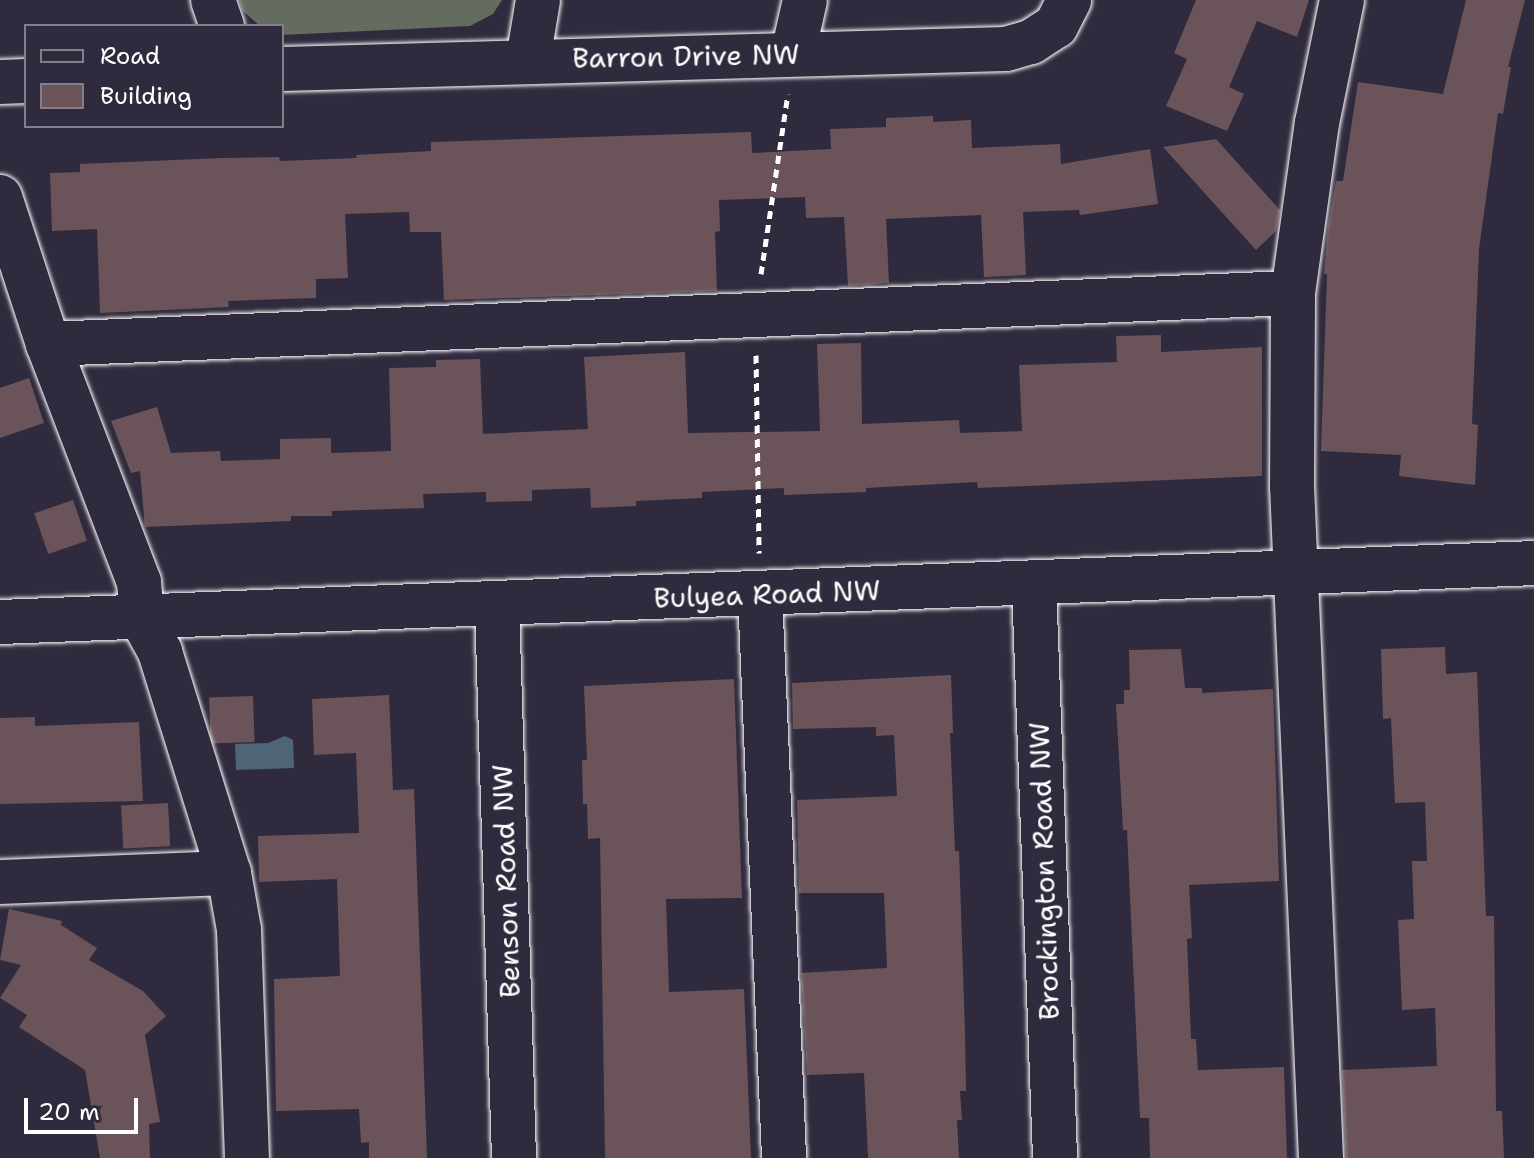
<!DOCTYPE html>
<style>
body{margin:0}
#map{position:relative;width:1534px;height:1158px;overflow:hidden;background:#2f2a3d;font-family:"Shantell Sans",sans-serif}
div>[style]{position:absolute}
.green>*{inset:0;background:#646c60}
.water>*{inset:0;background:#4d6577}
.building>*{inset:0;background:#6a545a;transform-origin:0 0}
.path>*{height:5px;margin-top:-2.5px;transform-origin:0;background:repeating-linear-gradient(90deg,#fff 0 8px,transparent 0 14px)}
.roads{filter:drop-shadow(0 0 2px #fff) drop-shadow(0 0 2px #fff)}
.minor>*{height:44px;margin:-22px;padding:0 22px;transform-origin:22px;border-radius:22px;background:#2f2a3d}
span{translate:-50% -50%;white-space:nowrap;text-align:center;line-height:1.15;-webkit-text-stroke:6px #2f2a3d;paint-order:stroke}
.street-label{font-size:28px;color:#fff}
.legend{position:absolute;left:24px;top:24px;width:260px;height:104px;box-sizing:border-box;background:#2f2a3d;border:2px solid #827f8b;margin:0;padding:10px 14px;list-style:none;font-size:24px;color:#fff}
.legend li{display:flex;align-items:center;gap:16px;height:40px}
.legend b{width:40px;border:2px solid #827f8b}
.scale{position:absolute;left:24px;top:1098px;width:114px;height:36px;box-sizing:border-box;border:4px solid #fff;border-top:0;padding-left:10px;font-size:24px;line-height:28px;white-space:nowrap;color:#fff;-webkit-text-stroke:6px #2f2a3d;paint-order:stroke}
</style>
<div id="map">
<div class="green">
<i style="clip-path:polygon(239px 0,502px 0,493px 14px,470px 26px,282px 35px,282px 26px,260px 26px,243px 11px)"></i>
</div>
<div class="water">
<i style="clip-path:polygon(285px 736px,293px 740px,294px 768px,236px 770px,235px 744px,268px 743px)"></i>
</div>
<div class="building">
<i style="clip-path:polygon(1196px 0,1309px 0,1297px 37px,1257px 21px,1229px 87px,1244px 94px,1227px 131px,1166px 106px,1187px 59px,1174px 53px)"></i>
<i style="clip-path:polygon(1466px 0,1525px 0,1508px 67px,1511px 67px,1503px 114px,1498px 113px,1479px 249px,1472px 424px,1478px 425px,1475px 485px,1399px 476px,1401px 455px,1321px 451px,1327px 274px,1324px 274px,1328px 226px,1336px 181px,1343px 181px,1358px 82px,1443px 94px)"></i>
<i style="clip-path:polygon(933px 116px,933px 122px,971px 120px,972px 148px,1060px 144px,1061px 164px,1150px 149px,1158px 204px,1080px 215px,1079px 210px,1023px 212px,1026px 275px,984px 277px,981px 215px,886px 219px,889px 283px,848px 286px,844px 217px,806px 218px,805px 197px,719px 200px,720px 231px,715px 232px,717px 291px,444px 300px,441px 232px,410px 232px,409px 212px,345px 214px,348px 278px,316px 279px,316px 298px,228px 301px,229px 307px,100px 313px,97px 229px,52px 231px,50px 173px,80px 172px,80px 164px,221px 158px,279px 157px,280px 161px,357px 158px,356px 155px,431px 151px,431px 142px,751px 132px,752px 153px,831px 149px,830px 129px,886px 127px,886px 118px)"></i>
<i style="clip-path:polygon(1216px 139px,1280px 210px,1276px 231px,1256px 250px,1163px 147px)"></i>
<i style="clip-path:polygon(1161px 335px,1161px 352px,1262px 347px,1262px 476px,978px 488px,977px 482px,866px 488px,866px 492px,784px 495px,784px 488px,702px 492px,702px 498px,636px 501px,636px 506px,591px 508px,590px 488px,532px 490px,532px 501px,486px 502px,486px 492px,423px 494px,424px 508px,332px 511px,332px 516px,291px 516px,291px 521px,145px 527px,140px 471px,131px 473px,111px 421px,157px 407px,171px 453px,220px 451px,221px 461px,280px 459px,280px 439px,331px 438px,331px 453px,391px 451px,389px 368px,436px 367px,436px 360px,480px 359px,483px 434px,588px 429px,584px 357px,685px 352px,688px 433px,820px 431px,817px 344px,861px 343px,862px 424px,959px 420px,960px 433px,1022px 431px,1019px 365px,1117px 362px,1116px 336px)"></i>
<i style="clip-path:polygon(29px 378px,44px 423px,0 438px,0 388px)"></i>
<i style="left:73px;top:500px;width:43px;height:41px;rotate:71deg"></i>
<i style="clip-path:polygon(1445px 647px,1446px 674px,1477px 672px,1486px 916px,1494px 916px,1496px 1111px,1502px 1111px,1504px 1158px,1346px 1158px,1342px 1070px,1437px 1066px,1435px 1008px,1402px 1010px,1398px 920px,1414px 919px,1412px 861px,1427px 861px,1425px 802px,1395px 803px,1391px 718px,1383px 719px,1381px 649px)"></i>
<i style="clip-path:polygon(1181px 649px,1185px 688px,1202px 688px,1202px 693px,1273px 689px,1279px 881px,1189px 885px,1192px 938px,1187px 939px,1191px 1039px,1196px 1039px,1198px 1070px,1284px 1067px,1287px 1158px,1150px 1158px,1149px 1118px,1140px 1118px,1127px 830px,1123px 830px,1116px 704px,1124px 704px,1124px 690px,1130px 690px,1129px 650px)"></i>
<i style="clip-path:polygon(951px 675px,953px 733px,950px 733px,955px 851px,959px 851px,965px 1032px,966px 1091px,960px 1091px,962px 1120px,957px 1120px,959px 1158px,868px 1158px,864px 1073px,807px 1075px,801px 973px,887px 968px,884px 893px,799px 893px,797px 800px,897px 796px,894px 735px,876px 736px,876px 727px,793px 729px,792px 683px)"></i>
<i style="clip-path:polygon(734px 679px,742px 898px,666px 899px,669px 992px,744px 989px,751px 1158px,605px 1158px,600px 838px,588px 839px,587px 804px,583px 804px,582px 760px,587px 760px,584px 686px)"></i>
<i style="clip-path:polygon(389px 695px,393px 790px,414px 789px,427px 1158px,369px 1158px,369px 1142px,361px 1143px,359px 1109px,276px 1111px,274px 979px,340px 976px,337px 879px,259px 882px,258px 836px,359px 833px,356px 753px,314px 755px,312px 699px)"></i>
<i style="left:253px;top:696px;width:46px;height:44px;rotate:88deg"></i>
<i style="clip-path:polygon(35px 717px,35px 726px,139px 722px,143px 801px,0 804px,0 718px)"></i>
<i style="left:168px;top:803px;width:43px;height:47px;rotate:87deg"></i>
<i style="clip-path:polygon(9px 909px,62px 921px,61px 925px,97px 948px,89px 960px,143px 991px,166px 1016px,145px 1035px,160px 1122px,149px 1124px,150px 1158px,100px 1158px,85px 1070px,19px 1027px,27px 1015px,0 998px,21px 965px,0 960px)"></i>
</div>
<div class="path">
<i style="left:761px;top:274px;width:182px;rotate:-81.5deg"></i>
<i style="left:756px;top:355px;width:198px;rotate:89.1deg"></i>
</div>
<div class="roads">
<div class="minor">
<i style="left:213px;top:0;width:28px;rotate:71deg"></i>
<i style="left:793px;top:53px;width:54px;rotate:-77.2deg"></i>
<i style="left:528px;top:60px;width:61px;rotate:-80.5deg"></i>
<i style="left:282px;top:69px;width:724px;rotate:-1.58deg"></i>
<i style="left:1006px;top:49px;width:26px;rotate:-16deg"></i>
<i style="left:1031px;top:42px;width:30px;rotate:-33deg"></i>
<i style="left:1056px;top:26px;width:29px;rotate:-63deg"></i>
<i style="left:0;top:82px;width:26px;rotate:-2deg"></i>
<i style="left:0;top:197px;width:155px;rotate:71.9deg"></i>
<i style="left:48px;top:344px;width:255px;rotate:69.1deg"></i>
<i style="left:139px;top:582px;width:37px;rotate:85deg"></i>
<i style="left:142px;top:619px;width:38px;rotate:61deg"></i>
<i style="left:160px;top:652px;width:232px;rotate:72.7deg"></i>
<i style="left:229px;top:873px;width:58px;rotate:80deg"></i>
<i style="left:239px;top:930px;width:228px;rotate:88deg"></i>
<i style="left:48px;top:344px;width:1246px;rotate:-2.35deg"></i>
<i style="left:1034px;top:584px;width:574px;rotate:87.9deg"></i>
<i style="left:760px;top:594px;width:565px;rotate:87.56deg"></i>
<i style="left:497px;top:605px;width:553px;rotate:88.24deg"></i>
<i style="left:0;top:622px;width:1535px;rotate:-2.2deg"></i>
<i style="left:0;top:882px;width:229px;rotate:-2.3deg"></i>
<i style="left:1321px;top:1158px;width:672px;rotate:-92.47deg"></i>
<i style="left:1292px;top:487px;width:194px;rotate:-89.7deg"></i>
<i style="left:1293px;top:293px;width:172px;rotate:-82deg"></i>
<i style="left:1317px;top:123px;width:126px;rotate:-78.5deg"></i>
</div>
</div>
<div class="street-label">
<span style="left:686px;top:56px;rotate:-1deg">Barron Drive NW</span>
<span style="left:767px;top:594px;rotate:-2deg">Bulyea Road NW</span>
<span style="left:1044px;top:871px;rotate:-92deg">Brockington Road NW</span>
<span style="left:506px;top:881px;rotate:-92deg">Benson Road NW</span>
</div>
<ul class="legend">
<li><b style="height:10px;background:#2f2a3d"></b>Road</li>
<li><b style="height:22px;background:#6a545a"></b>Building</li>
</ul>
<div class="scale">20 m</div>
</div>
